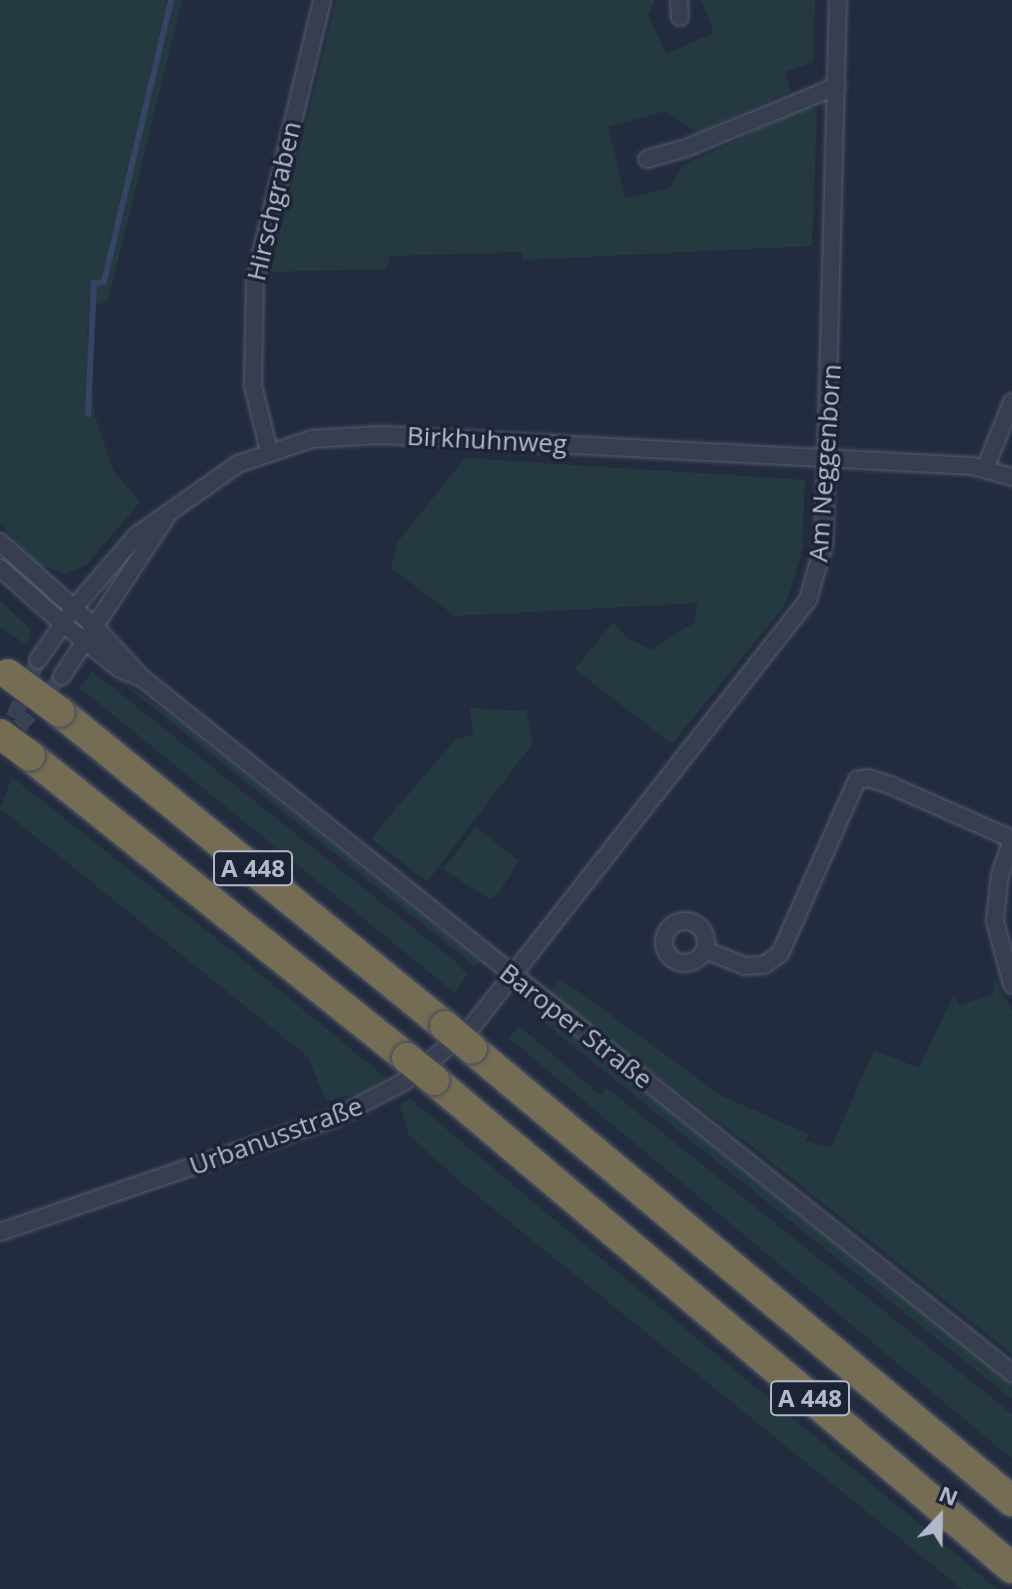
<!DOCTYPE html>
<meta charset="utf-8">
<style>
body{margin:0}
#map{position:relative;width:1012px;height:1589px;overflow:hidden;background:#232c3f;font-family:"Open Sans",sans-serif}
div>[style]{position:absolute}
.green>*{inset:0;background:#253940}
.stream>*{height:6px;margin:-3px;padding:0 3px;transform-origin:3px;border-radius:3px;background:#364466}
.minor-tunnel>*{height:16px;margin-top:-8px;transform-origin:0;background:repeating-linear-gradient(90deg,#394154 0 16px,transparent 0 24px)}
.roads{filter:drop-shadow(0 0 2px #555c6d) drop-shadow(0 0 2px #555c6d)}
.minor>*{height:16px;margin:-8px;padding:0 8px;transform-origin:8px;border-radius:8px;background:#373e4f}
.minor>.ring{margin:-8px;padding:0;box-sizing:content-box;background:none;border:16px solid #373e4f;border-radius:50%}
.motorway>*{height:30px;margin:-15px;padding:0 15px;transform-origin:15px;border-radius:15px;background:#756c54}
.bridges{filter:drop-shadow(0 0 2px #42495a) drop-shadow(0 0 2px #42495a)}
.motorway-bridge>*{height:30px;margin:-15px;padding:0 15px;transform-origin:15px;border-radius:15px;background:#756c54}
span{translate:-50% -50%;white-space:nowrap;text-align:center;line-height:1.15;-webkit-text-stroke:7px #1c2334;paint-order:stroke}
.shield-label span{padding:2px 6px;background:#1c2334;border:2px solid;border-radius:6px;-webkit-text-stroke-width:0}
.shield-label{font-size:24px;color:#b3b9ca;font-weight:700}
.street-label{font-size:26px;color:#b3b9ca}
.north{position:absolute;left:900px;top:1477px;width:80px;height:80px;-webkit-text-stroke:6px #1c2334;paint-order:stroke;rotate:22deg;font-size:22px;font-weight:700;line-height:32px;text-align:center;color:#b3b9ca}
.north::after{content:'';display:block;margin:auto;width:28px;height:36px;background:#b3b9ca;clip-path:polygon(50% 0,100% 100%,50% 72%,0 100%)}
</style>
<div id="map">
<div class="green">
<i style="clip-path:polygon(0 0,182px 0,108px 301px,95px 305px,87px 330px,94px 413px,113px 470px,140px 502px,87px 564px,66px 574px,38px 564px,0 523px)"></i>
<i style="clip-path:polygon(336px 0,655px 0,648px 14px,666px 54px,714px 33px,701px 0,815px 0,813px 62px,785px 72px,791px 91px,697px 133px,666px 111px,608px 127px,625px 198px,670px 188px,682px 166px,807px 106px,817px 109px,812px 246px,523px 260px,522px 252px,390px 256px,386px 269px,270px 272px)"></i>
<i style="clip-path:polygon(465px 458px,805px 480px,802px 553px,785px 605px,672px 744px,575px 669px,613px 622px,627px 638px,651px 650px,695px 622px,697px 603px,455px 616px,391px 568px,397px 543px)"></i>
<i style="clip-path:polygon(0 601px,31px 629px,27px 645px,0 627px)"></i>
<i style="clip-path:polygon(106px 670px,175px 718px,480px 961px,476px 967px)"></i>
<i style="clip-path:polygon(92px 671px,457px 963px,467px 975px,455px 993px,80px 688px)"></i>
<i style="clip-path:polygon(470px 708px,526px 711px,533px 743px,427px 882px,371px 838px,456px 739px,473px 735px)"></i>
<i style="clip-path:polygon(12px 777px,232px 951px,386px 1078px,363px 1092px,326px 1101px,308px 1057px,0 808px)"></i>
<i style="clip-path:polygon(476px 827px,519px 861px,497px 895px,489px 899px,443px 869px)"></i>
<i style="clip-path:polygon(994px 978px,1012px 1011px,1012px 1354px,750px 1145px,549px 994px,559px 981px,577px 990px,720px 1095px,808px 1134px,805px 1141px,831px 1148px,874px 1050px,919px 1068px,954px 994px,959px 1005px,993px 995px)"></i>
<i style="clip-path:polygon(538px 1008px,1012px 1383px,1012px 1399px,537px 1017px)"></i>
<i style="clip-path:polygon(519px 1026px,600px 1095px,607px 1088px,1012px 1414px,1012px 1459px,509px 1038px)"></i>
<i style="clip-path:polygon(409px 1098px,997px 1589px,962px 1589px,463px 1184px,409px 1135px,400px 1105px)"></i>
</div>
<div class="stream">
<i style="left:88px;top:414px;width:131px;rotate:-87.4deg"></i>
<i style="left:94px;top:283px;width:10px;rotate:-6deg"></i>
<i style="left:104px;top:282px;width:290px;rotate:-76.6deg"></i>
</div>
<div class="minor-tunnel">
<i style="left:4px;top:740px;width:87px;rotate:-67deg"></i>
<i style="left:4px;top:745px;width:90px;rotate:-50deg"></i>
</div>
<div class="roads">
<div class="minor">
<i style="left:679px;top:0;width:17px;rotate:87deg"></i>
<i style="left:647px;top:159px;width:41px;rotate:-15.8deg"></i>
<i style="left:686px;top:148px;width:163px;rotate:-22.3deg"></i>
<i style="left:269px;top:451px;width:67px;rotate:-103.8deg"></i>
<i style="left:253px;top:386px;width:106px;rotate:-88.9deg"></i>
<i style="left:255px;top:280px;width:288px;rotate:-76.5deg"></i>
<i style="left:986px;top:466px;width:69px;rotate:-67.9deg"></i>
<i style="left:0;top:542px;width:129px;rotate:41.9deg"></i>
<i style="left:96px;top:628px;width:67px;rotate:47.4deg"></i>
<i style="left:0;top:568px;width:84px;rotate:41.6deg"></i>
<i style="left:63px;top:624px;width:73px;rotate:38.3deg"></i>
<i style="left:120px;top:669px;width:24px;rotate:22deg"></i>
<i style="left:142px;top:678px;width:1114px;rotate:38.62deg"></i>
<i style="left:38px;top:660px;width:63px;rotate:-55.3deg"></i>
<i style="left:74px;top:608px;width:96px;rotate:-49.2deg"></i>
<i style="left:137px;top:535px;width:123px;rotate:-35.1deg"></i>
<i style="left:238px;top:464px;width:78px;rotate:-18.7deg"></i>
<i style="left:312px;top:439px;width:69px;rotate:-3.3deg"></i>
<i style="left:381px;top:435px;width:593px;rotate:3deg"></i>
<i style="left:973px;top:466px;width:41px;rotate:15.8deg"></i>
<i style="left:62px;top:676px;width:188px;rotate:-56.7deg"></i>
<i style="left:1012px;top:840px;width:36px;rotate:109deg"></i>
<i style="left:1000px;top:874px;width:47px;rotate:96.1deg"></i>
<i style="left:995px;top:921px;width:66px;rotate:75.1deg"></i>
<i class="ring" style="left:664px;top:921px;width:26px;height:26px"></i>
<i style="left:705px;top:950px;width:43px;rotate:21.8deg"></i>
<i style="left:745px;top:966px;width:19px;rotate:-3deg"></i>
<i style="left:764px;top:965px;width:19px;rotate:-35deg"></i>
<i style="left:780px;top:954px;width:190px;rotate:-66.1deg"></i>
<i style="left:857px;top:780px;width:11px;rotate:-10deg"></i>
<i style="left:868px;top:778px;width:25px;rotate:18deg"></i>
<i style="left:892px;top:786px;width:131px;rotate:23.8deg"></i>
<i style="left:0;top:1232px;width:353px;rotate:-18.8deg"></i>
<i style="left:334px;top:1118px;width:79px;rotate:-27.2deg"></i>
<i style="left:404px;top:1082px;width:85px;rotate:-38.8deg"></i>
<i style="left:470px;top:1029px;width:546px;rotate:-51.77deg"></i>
<i style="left:808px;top:600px;width:58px;rotate:-74.1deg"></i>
<i style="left:824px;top:544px;width:544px;rotate:-88.53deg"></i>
</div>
<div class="motorway">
<i style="left:60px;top:712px;width:497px;rotate:39.2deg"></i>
<i style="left:30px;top:756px;width:483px;rotate:38.7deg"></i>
<i style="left:472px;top:1049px;width:704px;rotate:39.93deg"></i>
<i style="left:434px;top:1080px;width:756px;rotate:40.17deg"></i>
</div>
</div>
<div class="bridges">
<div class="motorway-bridge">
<i style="left:8px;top:674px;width:64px;rotate:36.2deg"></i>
<i style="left:0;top:734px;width:37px;rotate:36deg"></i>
<i style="left:445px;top:1026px;width:35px;rotate:40deg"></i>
<i style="left:407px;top:1058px;width:35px;rotate:39deg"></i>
</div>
</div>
<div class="shield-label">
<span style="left:253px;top:868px">A 448</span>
<span style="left:810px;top:1398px">A 448</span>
</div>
<div class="street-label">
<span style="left:274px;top:201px;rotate:-77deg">Hirschgraben</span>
<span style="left:487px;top:440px;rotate:3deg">Birkhuhnweg</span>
<span style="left:825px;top:463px;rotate:-86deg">Am Neggenborn</span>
<span style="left:576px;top:1026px;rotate:38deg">Baroper Straße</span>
<span style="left:276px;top:1136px;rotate:-20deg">Urbanusstraße</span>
</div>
<div class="north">N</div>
</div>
